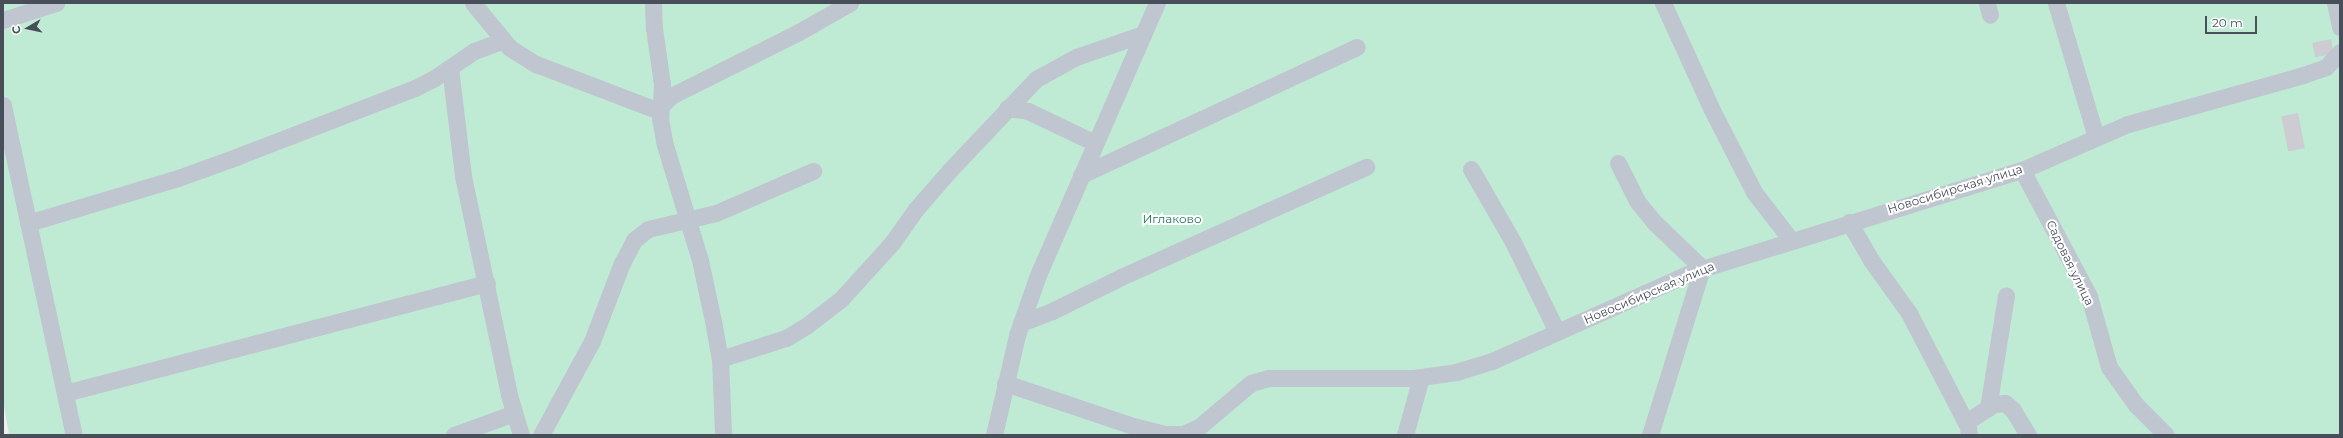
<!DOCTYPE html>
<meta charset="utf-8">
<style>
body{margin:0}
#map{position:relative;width:2343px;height:438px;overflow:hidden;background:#f0eeee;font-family:Montserrat,sans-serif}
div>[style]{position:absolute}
.green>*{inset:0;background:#bfebd5}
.building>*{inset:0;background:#ccccd2;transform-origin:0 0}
.minor>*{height:17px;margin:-8.5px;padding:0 8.5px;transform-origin:8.5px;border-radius:8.5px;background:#c0c6cf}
span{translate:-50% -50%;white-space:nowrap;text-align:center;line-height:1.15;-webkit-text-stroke:4px #fff;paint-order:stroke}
.street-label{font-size:12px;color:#484f5a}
.park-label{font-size:12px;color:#1e7554}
.frame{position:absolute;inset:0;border:4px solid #484f5a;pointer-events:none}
.north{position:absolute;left:8px;top:8px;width:40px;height:40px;-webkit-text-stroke:3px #fff;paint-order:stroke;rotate:261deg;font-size:11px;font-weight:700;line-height:16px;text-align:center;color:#484f5a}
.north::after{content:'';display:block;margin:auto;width:14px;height:18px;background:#484f5a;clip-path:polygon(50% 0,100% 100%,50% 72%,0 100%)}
.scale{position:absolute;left:2205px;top:16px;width:52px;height:18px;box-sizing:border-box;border:2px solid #484f5a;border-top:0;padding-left:5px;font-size:12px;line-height:14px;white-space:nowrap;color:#484f5a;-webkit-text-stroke:3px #fff;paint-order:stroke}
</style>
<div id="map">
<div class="green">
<i style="clip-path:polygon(3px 3px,2340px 3px,2340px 435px,9px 435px,3px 400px)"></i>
</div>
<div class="building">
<i style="left:2331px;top:39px;width:15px;height:19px;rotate:79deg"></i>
<i style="left:2298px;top:113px;width:36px;height:17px;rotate:79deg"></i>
</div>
<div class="minor">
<i style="left:473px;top:3px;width:58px;rotate:50.6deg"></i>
<i style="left:510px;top:48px;width:31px;rotate:32deg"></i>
<i style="left:536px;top:64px;width:123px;rotate:20.9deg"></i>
<i style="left:651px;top:108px;width:8px"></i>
<i style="left:659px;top:108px;width:17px;rotate:-45deg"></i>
<i style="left:671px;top:96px;width:141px;rotate:-26.6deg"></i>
<i style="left:797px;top:33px;width:61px;rotate:-29.5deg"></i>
<i style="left:653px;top:3px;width:25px;rotate:88deg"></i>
<i style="left:654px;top:28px;width:57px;rotate:81.9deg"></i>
<i style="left:662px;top:84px;width:34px;rotate:93deg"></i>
<i style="left:660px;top:118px;width:27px;rotate:80deg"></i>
<i style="left:665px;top:145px;width:120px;rotate:73.1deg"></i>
<i style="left:700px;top:260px;width:67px;rotate:78deg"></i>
<i style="left:714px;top:326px;width:34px;rotate:80deg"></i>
<i style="left:720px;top:359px;width:76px;rotate:87.7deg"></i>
<i style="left:1663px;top:3px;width:115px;rotate:65.4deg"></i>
<i style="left:1711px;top:108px;width:94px;rotate:62.9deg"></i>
<i style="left:1754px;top:192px;width:61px;rotate:52.4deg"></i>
<i style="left:1987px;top:3px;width:12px;rotate:76deg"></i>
<i style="left:2056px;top:3px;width:140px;rotate:73.4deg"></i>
<i style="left:2335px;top:3px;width:25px;rotate:78deg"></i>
<i style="left:3px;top:20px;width:56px;rotate:-17.8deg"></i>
<i style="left:450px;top:68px;width:109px;rotate:83.1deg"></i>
<i style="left:463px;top:176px;width:224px;rotate:78.1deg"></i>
<i style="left:509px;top:395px;width:42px;rotate:73.3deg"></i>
<i style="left:3px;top:105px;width:338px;rotate:77.9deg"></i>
<i style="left:1007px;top:108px;width:21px;rotate:8deg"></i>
<i style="left:1028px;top:111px;width:74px;rotate:25.5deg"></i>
<i style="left:1618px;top:163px;width:42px;rotate:63.4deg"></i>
<i style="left:1637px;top:201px;width:27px;rotate:51deg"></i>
<i style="left:1654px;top:222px;width:66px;rotate:43.8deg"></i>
<i style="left:1702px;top:268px;width:175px;rotate:107.3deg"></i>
<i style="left:1471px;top:169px;width:84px;rotate:60.1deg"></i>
<i style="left:1513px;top:242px;width:100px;rotate:63.9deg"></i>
<i style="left:2022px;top:170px;width:143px;rotate:62deg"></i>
<i style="left:2089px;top:296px;width:74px;rotate:74.3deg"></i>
<i style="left:2109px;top:367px;width:47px;rotate:54.6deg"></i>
<i style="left:2136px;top:405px;width:42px;rotate:45deg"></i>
<i style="left:1081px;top:175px;width:304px;rotate:-24.9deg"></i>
<i style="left:1849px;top:222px;width:44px;rotate:59.9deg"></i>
<i style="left:1871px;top:260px;width:65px;rotate:54.4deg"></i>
<i style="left:1909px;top:313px;width:128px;rotate:62.6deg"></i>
<i style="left:1968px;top:427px;width:8px;rotate:83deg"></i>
<i style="left:28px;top:223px;width:157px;rotate:-16.7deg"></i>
<i style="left:178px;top:178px;width:62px;rotate:-19.9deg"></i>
<i style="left:236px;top:157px;width:192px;rotate:-21.1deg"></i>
<i style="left:415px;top:88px;width:20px;rotate:-27deg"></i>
<i style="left:433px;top:79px;width:50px;rotate:-34.3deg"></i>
<i style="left:474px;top:51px;width:30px;rotate:-20deg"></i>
<i style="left:1021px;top:323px;width:33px;rotate:-21deg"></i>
<i style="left:1052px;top:311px;width:77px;rotate:-26.2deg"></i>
<i style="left:1121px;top:277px;width:269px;rotate:-24.2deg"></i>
<i style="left:720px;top:359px;width:69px;rotate:-17.7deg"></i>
<i style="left:786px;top:338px;width:23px;rotate:-31deg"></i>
<i style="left:806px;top:326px;width:44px;rotate:-37.6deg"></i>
<i style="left:841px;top:299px;width:76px;rotate:-47.7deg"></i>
<i style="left:892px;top:243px;width:42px;rotate:-54.8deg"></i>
<i style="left:916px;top:209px;width:50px;rotate:-49deg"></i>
<i style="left:949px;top:171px;width:127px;rotate:-46.6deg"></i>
<i style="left:1036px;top:79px;width:46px;rotate:-28.8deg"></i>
<i style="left:1076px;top:57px;width:71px;rotate:-18.9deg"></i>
<i style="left:1005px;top:383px;width:135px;rotate:18.6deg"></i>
<i style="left:1133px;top:426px;width:32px;rotate:14deg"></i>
<i style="left:1164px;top:434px;width:19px"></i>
<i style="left:1183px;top:434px;width:17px;rotate:-24deg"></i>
<i style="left:1199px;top:427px;width:68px;rotate:-40.2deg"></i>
<i style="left:1251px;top:383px;width:19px;rotate:-16deg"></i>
<i style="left:1269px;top:378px;width:145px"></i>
<i style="left:1414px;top:378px;width:42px;rotate:-8.1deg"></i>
<i style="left:1456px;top:372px;width:38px;rotate:-17deg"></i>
<i style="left:1492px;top:361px;width:219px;rotate:-24deg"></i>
<i style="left:1692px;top:272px;width:345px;rotate:-17.2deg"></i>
<i style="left:2022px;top:170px;width:116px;rotate:-23.5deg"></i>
<i style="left:2128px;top:124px;width:182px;rotate:-15.6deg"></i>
<i style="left:2303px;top:75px;width:24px;rotate:-19deg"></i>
<i style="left:2326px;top:67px;width:21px;rotate:-47deg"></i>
<i style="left:65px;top:393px;width:436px;rotate:-14.6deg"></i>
<i style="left:1988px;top:408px;width:114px;rotate:-80.9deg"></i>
<i style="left:1966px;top:422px;width:33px;rotate:-33deg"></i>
<i style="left:1994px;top:404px;width:11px;rotate:-5deg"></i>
<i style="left:2005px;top:403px;width:11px;rotate:41deg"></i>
<i style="left:2013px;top:410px;width:29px;rotate:59deg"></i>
<i style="left:454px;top:435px;width:64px;rotate:-20.1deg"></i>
<i style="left:541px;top:435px;width:107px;rotate:-61.5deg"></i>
<i style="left:592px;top:341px;width:84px;rotate:-69deg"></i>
<i style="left:622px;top:263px;width:26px;rotate:-62deg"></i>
<i style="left:634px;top:240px;width:18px;rotate:-38deg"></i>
<i style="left:648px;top:229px;width:70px;rotate:-13.2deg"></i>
<i style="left:716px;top:213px;width:106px;rotate:-23.4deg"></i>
<i style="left:994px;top:435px;width:103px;rotate:-77deg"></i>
<i style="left:1017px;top:335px;width:64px;rotate:-70.7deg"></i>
<i style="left:1038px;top:275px;width:297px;rotate:-66.4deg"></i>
<i style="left:1405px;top:435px;width:60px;rotate:-74.6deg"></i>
</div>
<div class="street-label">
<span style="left:1955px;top:189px;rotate:-17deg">Новосибирская улица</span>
<span style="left:2070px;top:263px;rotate:64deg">Садовая улица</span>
<span style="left:1649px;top:293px;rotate:-23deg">Новосибирская улица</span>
</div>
<div class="park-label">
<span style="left:1172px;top:219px">Иглаково</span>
</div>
<div class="frame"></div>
<div class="north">С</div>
<div class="scale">20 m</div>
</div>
